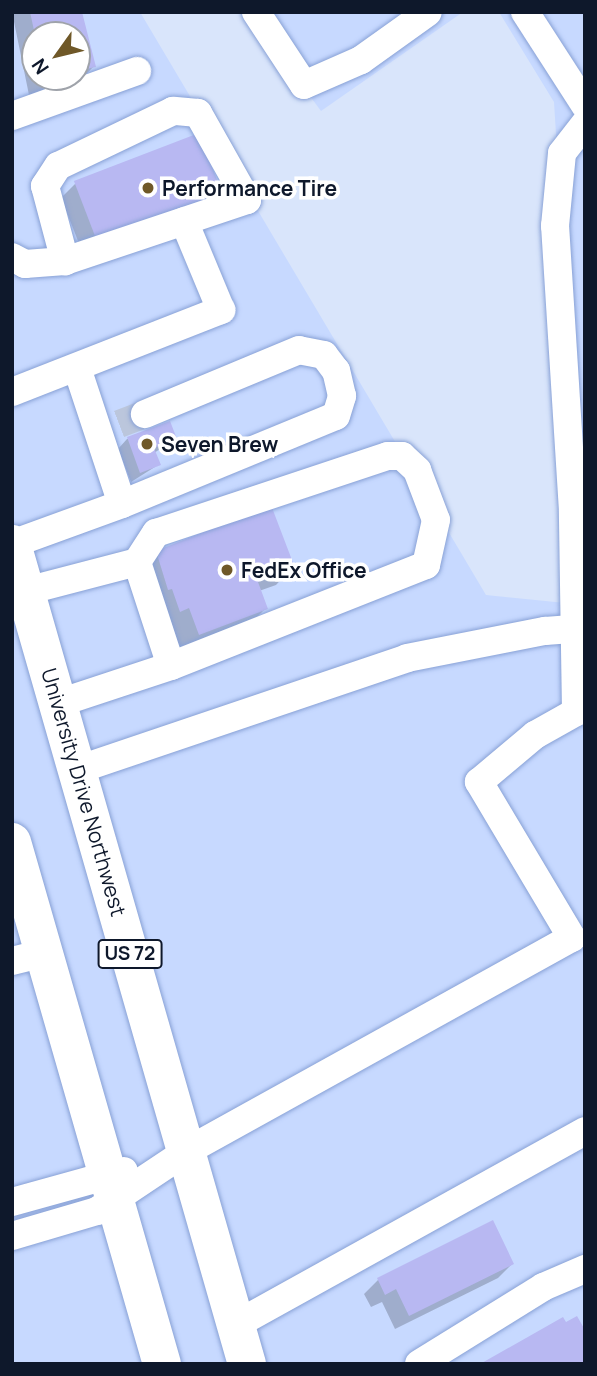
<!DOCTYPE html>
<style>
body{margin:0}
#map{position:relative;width:597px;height:1376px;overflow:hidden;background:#d9e5fb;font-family:Manrope,sans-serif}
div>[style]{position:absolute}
.built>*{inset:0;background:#c7d9ff}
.shadow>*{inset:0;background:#0003}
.building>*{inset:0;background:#b8b8f2;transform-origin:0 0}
.minor-tunnel>*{height:28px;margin-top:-14px;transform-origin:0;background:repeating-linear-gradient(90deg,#bbc6dc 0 28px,transparent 0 42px)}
.roads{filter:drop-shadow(0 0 2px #88a1d6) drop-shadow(0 0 2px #88a1d6)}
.minor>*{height:28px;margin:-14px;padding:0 14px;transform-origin:14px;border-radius:14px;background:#fff}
.highway>*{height:38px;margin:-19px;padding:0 19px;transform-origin:19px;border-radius:19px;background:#fff}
.dots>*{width:19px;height:19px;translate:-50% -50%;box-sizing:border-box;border:4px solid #fff;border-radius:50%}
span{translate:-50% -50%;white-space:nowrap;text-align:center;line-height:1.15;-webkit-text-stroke:7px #fff;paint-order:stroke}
.shield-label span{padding:2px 5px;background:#fff;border:2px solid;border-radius:5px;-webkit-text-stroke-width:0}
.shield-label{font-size:19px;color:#0e182b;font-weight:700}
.poi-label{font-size:21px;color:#0e182b;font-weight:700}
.left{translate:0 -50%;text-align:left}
.street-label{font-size:21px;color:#0e182b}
.frame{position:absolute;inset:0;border:14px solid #0e182b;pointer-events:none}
.north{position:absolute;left:21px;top:21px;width:70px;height:70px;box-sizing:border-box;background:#fff;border:2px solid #9fa3aa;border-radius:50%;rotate:236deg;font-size:19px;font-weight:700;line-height:28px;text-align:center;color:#0e182b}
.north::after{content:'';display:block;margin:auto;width:24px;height:32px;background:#6f5828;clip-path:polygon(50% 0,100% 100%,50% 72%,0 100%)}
</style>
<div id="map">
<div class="built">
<i style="clip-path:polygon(evenodd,12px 12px,140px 12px,486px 595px,585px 605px,585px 1364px,12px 1364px,12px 12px,35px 35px,77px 35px,77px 77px,35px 77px,35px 35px)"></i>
<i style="clip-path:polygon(248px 12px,463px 12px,321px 111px)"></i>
<i style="clip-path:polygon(499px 12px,585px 12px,585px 598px,554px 102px)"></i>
</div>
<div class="shadow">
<i style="clip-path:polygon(evenodd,12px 12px,80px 12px,94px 66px,77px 84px,29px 95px,12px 12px,35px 35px,77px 35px,77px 77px,35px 77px,35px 35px)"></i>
<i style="clip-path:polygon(198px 136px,84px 256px,61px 198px,75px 184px)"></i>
<i style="clip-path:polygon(169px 423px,175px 439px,154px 453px,158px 465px,131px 482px,118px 449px,127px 439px)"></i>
<i style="clip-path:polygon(157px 553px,293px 567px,276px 585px,259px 591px,266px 608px,248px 626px,182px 651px,140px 570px)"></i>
<i style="clip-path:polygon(492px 1223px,512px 1264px,498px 1278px,395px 1329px,382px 1302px,371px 1307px,364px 1294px,378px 1280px)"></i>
</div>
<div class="building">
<i style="clip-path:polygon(30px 12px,82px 12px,96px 67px,77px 71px,77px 35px,35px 35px)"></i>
<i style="left:199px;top:133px;width:65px;height:134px;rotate:69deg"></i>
<i style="clip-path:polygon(170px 421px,177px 439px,154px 448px,161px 465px,140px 473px,127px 437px)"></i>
<i style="clip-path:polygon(271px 505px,295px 568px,258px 582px,268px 609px,199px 635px,189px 608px,180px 612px,172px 589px,168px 590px,156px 551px)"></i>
<i style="clip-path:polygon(493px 1220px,514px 1264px,409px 1316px,396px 1289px,385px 1295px,377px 1278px)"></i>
<i style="clip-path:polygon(577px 1316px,585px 1330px,585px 1364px,480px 1364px,563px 1317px,566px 1322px)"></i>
</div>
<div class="minor-tunnel">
<i style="left:119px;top:424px;width:28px;rotate:-21deg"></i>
</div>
<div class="roads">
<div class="minor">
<i style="left:256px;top:12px;width:87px;rotate:56.7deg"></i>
<i style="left:304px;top:85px;width:62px;rotate:-23.7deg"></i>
<i style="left:361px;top:60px;width:82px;rotate:-35.6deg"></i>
<i style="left:525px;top:12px;width:111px;rotate:57.2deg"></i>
<i style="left:12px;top:116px;width:133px;rotate:-19.8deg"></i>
<i style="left:12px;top:257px;width:15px;rotate:28deg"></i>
<i style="left:25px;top:264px;width:40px;rotate:-4.3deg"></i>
<i style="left:65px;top:261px;width:192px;rotate:-18.5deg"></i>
<i style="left:247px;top:200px;width:100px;rotate:-119.4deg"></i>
<i style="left:198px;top:113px;width:25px;rotate:-175deg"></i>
<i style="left:173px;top:111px;width:127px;rotate:154.4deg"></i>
<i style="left:58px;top:166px;width:24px;rotate:123deg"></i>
<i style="left:45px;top:186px;width:78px;rotate:75.1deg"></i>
<i style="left:77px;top:368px;width:143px;rotate:71.7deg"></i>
<i style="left:12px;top:392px;width:225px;rotate:-21.4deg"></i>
<i style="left:221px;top:310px;width:96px;rotate:-112.6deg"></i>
<i style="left:12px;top:544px;width:117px;rotate:-20deg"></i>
<i style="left:122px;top:504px;width:231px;rotate:-22.4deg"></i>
<i style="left:336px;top:416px;width:21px;rotate:-73deg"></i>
<i style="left:342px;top:396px;width:26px;rotate:-103deg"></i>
<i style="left:336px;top:371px;width:20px;rotate:-127deg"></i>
<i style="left:324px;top:355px;width:25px;rotate:-169deg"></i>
<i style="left:299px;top:350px;width:167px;rotate:157.4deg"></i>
<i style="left:137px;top:562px;width:109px;rotate:71.9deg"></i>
<i style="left:26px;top:591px;width:115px;rotate:-14.6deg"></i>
<i style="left:137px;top:562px;width:35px;rotate:-57deg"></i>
<i style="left:156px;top:533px;width:244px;rotate:-18.4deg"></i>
<i style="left:388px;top:456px;width:14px"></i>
<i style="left:402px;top:456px;width:21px;rotate:43deg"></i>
<i style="left:417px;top:470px;width:53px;rotate:69.2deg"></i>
<i style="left:436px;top:520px;width:46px;rotate:102.5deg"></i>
<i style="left:426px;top:565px;width:274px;rotate:158.4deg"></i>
<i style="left:171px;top:666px;width:118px;rotate:161.7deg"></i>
<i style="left:77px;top:770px;width:348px;rotate:-18.7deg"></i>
<i style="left:407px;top:658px;width:141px;rotate:-11.1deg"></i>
<i style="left:545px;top:631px;width:40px;rotate:-4.3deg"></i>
<i style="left:12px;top:961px;width:33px;rotate:-14deg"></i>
<i style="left:12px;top:1202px;width:116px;rotate:-15.5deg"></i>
<i style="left:12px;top:1236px;width:89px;rotate:-16.4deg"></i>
<i style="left:97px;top:1211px;width:108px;rotate:-33.7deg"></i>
<i style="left:187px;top:1151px;width:440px;rotate:-29deg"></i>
<i style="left:572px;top:938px;width:182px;rotate:-120.8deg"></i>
<i style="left:479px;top:782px;width:73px;rotate:-40deg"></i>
<i style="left:535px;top:735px;width:47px;rotate:-29.3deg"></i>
<i style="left:576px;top:712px;width:201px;rotate:-90.9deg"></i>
<i style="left:573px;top:511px;width:286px;rotate:-93.6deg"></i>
<i style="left:555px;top:226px;width:73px;rotate:-84.5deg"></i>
<i style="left:562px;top:153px;width:37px;rotate:-52deg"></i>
<i style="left:237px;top:1324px;width:398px;rotate:-29deg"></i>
<i style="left:419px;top:1364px;width:146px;rotate:-31.8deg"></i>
<i style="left:543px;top:1287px;width:46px;rotate:-23.2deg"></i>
</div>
<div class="highway">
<i style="left:12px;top:544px;width:853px;rotate:74.01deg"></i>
<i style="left:12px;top:842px;width:543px;rotate:73.97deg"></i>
</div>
</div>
<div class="dots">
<i style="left:148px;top:188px;background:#6f5828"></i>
<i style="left:147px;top:444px;background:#6f5828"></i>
<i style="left:227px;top:570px;background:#6f5828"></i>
</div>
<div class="shield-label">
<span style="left:130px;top:954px">US 72</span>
</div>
<div class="poi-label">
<span class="left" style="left:162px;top:188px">Performance Tire</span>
<span class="left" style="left:161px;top:444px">Seven Brew</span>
<span class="left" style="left:241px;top:570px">FedEx Office</span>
</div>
<div class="street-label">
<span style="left:84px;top:792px;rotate:74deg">University Drive Northwest</span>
</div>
<div class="frame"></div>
<div class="north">N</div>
</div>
